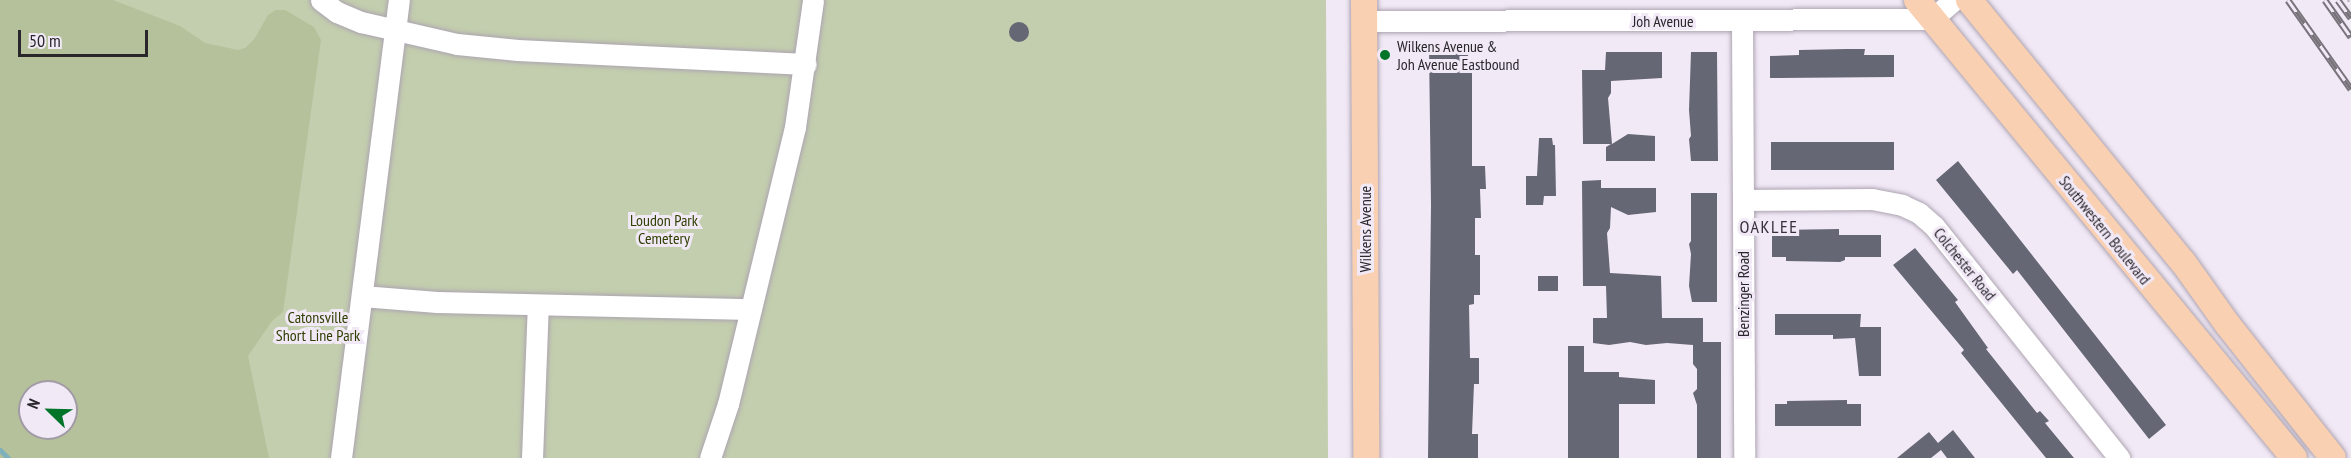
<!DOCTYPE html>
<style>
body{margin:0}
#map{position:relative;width:2351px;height:458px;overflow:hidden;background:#f2e9f7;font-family:"PT Sans Narrow",sans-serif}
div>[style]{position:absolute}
.green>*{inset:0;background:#c3ceae}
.forest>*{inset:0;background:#b4c19a}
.stream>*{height:5px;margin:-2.5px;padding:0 2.5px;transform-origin:2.5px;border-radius:2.5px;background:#7eb1bb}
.building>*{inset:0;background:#666774;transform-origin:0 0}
.round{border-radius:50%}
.roads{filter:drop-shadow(0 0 2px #ada4b1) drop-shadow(0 0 2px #ada4b1)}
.minor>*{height:21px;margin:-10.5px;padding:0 10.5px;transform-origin:10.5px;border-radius:10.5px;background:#fff}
.major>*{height:26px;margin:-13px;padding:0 13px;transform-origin:13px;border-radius:13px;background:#fad0b2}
.rail>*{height:7px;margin-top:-3.5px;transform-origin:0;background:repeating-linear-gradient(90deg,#f2e9f7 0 14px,#78737b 0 28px);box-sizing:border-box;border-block:2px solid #78737b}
.dots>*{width:16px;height:16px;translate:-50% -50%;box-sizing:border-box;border:3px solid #f2e9f7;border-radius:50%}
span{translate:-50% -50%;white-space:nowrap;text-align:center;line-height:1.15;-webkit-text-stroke:6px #f2e9f7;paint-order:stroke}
.street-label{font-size:16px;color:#2a272c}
.poi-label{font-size:16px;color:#2a272c}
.left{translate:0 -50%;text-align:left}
.park-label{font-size:16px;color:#303f00}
.neighbourhood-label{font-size:18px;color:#37303b;letter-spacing:1.5px}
.north{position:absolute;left:18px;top:380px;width:60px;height:60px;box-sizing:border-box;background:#f2e9f7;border:2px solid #a29ba6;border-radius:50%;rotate:293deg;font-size:16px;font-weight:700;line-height:24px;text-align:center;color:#2a272c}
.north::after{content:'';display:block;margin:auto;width:21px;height:27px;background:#00752a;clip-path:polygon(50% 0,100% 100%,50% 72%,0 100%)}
.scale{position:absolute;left:18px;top:30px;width:130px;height:27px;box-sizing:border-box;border:3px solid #2a272c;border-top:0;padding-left:8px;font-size:18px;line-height:21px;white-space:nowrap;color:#2a272c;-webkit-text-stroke:4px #f2e9f7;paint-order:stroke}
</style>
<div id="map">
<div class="green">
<i style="clip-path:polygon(evenodd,0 0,1326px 0,1328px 458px,0 458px,0 0,30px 392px,66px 392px,66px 428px,30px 428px,30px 392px)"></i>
</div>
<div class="forest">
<i style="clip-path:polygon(evenodd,0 0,113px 0,180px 26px,205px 43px,238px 50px,245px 48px,255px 38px,268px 15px,276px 10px,285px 10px,314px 27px,321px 40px,283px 312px,272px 321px,248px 356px,269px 458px,0 458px,0 0,30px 392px,66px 392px,66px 428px,30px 428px,30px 392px)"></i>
</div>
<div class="stream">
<i style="left:0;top:450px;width:11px;rotate:45deg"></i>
</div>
<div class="building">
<i class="round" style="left:1009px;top:22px;width:20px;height:20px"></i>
<i style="clip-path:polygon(1468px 46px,1468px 62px,1472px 62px,1472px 166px,1485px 166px,1486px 189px,1480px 189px,1481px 218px,1475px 218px,1475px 255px,1480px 255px,1480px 295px,1474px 295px,1474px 304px,1469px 305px,1470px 358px,1479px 358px,1479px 384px,1474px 384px,1472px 434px,1478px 434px,1478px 458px,1428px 458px,1431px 205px,1429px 47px)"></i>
<i style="clip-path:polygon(1847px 49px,1865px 49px,1864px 55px,1894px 55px,1894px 77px,1770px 78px,1770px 56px,1799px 55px,1799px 50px)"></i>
<i style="clip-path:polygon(1606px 52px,1662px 52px,1662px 78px,1611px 81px,1611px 93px,1608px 98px,1612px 144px,1628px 134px,1655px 136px,1655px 161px,1606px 161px,1606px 147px,1611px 144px,1583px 144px,1582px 70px,1605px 70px)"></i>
<i style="clip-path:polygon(1691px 52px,1717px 52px,1718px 161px,1691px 161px,1689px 139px,1691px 136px,1689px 110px)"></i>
<i style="clip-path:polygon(1539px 138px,1552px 138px,1553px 145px,1555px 145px,1556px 196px,1544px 196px,1543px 205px,1526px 205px,1526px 176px,1537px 176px)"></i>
<i style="left:1771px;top:142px;width:123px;height:28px"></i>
<i style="clip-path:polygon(1958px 161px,2166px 425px,2149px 439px,2017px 270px,2013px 274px,1936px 180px)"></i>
<i style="clip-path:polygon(1601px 180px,1601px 188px,1656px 188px,1656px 212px,1628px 215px,1611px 207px,1610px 228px,1607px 233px,1610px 273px,1661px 276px,1662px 318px,1703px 318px,1703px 342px,1721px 342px,1721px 458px,1697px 458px,1697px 405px,1693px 393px,1697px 389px,1697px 369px,1693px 364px,1693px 345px,1667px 343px,1646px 345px,1630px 342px,1609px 345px,1593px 343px,1593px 318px,1607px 318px,1606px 286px,1583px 286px,1582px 181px)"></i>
<i style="clip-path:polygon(1691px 193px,1717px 193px,1717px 302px,1692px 302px,1689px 286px,1691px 254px,1689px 244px,1691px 241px)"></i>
<i style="clip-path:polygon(1839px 229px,1839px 235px,1881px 235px,1881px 257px,1845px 257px,1845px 260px,1840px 262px,1786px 261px,1786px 257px,1772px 257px,1772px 230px)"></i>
<i style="clip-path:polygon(1915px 248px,1958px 300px,1955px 302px,1988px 348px,1986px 349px,2037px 413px,2040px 411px,2049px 421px,2045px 423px,2074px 458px,2046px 458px,1961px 353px,1964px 350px,1893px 265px)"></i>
<i style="left:1538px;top:276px;width:20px;height:15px"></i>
<i style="clip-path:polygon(1775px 314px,1861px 314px,1860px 327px,1881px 327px,1881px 376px,1859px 376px,1855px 338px,1833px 339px,1833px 335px,1775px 335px)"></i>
<i style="clip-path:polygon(1568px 346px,1584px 346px,1584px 372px,1619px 372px,1619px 377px,1655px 380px,1655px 404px,1619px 404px,1619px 458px,1568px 458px)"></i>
<i style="clip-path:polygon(1847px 400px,1847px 404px,1861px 404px,1861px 426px,1775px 426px,1775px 404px,1787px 404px,1787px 401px)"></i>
<i style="clip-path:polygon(1953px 430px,1975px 458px,1947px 458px,1941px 450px,1931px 458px,1897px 458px,1929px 432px,1938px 443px)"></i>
</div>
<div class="roads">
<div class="minor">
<i style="left:321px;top:0;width:20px;rotate:37deg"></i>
<i style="left:337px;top:12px;width:26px;rotate:23deg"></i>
<i style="left:361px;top:22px;width:98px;rotate:12.9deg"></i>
<i style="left:457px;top:44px;width:61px;rotate:5.6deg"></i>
<i style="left:518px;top:50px;width:288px;rotate:2.8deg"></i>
<i style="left:1364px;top:21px;width:568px;rotate:-0.2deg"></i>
<i style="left:1932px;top:19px;width:29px;rotate:-41deg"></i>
<i style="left:1742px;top:21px;width:437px;rotate:89.7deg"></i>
<i style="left:1743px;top:200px;width:129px;rotate:-0.4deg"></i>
<i style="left:1872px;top:199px;width:31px;rotate:11deg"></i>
<i style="left:1902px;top:205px;width:19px;rotate:25deg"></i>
<i style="left:1919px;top:213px;width:20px;rotate:41deg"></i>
<i style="left:1934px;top:226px;width:297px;rotate:51.4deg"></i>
<i style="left:362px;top:296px;width:75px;rotate:4.6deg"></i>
<i style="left:437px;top:302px;width:314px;rotate:1.3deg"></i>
<i style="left:341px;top:458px;width:462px;rotate:-82.8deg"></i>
<i style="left:532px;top:458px;width:153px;rotate:-87.8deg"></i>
<i style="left:710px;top:458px;width:57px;rotate:-71.6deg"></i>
<i style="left:728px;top:404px;width:285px;rotate:-76.4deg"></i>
<i style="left:795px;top:127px;width:128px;rotate:-81.9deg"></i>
</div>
<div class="major">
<i style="left:1364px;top:0;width:458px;rotate:89.7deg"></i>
<i style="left:1917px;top:0;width:593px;rotate:50.54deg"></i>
<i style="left:1969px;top:0;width:338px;rotate:50.8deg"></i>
<i style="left:2183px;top:262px;width:77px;rotate:54.5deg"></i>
<i style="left:2228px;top:325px;width:169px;rotate:51.7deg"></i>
</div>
</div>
<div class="rail">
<i style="left:2288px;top:0;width:109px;rotate:54.7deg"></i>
<i style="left:2325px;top:0;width:45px;rotate:54.9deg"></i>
<i style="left:2338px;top:0;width:22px;rotate:54deg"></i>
<i style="left:2351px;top:0;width:1px;rotate:90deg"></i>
</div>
<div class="dots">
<i style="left:1385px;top:55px;background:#00752a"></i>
</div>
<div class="street-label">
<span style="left:1663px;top:21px">Joh Avenue</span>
<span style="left:1365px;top:229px;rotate:-90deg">Wilkens Avenue</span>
<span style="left:2105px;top:230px;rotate:51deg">Southwestern Boulevard</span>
<span style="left:1965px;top:264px;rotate:51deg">Colchester Road</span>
<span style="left:1743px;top:294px;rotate:-90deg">Benzinger Road</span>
</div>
<div class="poi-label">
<span class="left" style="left:1397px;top:55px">Wilkens Avenue &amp;<br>Joh Avenue Eastbound</span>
</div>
<div class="park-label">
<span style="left:664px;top:229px">Loudon Park<br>Cemetery</span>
<span style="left:318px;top:326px">Catonsville<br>Short Line Park</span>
</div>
<div class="neighbourhood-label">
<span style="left:1769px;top:227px">OAKLEE</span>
</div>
<div class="north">N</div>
<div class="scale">50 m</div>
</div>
